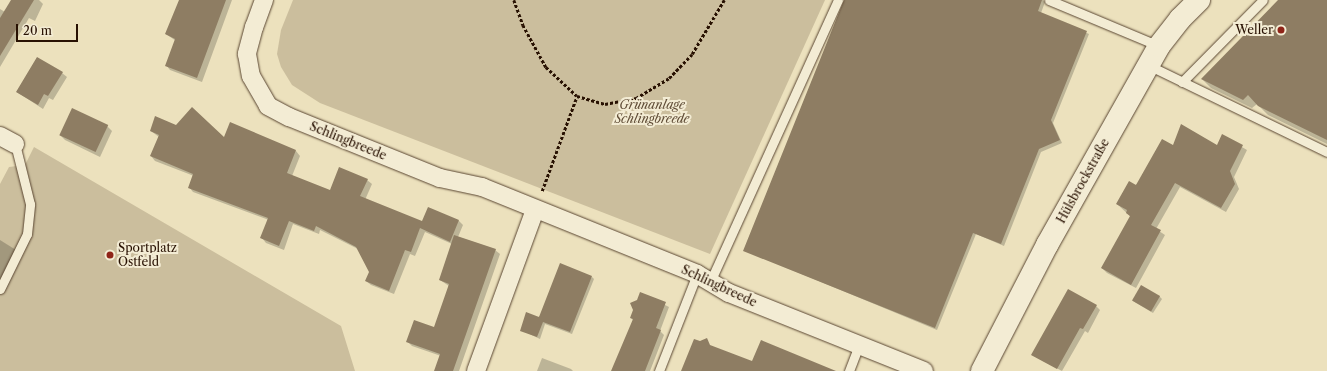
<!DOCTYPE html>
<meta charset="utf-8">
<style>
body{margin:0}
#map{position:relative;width:1327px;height:371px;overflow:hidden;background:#ece1bd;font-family:"Libre Caslon Text",serif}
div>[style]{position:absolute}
.green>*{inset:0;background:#cbbe9d}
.shadow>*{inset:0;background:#0003}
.building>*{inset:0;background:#8e7d63;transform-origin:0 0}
.path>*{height:2.5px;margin-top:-1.25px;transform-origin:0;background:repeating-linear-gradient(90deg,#281102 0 3px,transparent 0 5px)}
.roads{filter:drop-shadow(0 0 1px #594531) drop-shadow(0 0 1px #594531)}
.lane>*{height:9px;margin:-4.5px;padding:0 4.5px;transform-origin:4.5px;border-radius:4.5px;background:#f3ecd4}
.street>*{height:18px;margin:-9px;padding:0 9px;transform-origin:9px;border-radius:9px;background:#f3ecd4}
.secondary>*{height:22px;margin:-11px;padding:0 11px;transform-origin:11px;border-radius:11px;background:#f3ecd4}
.dots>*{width:11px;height:11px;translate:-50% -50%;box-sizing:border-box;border:2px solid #f3ecd4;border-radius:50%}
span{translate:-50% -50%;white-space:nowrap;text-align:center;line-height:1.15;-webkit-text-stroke:4px #f3ecd4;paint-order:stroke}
.poi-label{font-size:12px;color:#281102}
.right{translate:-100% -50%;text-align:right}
.left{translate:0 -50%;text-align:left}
.park-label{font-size:12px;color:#614e38;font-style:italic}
.street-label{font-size:12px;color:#281102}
.scale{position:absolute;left:16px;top:24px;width:62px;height:18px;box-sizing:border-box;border:2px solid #281102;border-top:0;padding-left:5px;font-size:12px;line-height:14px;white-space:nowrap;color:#281102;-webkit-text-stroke:3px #f3ecd4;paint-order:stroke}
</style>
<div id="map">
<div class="green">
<i style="clip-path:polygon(293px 0,825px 0,710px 254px,320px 103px,292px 85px,281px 67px,277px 54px,281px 30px)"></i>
<i style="clip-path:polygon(34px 147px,341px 326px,355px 371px,0 371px,0 184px,9px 167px,25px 165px)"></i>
</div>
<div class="shadow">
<i style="clip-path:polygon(12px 0,39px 0,43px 4px,35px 21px,29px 18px,0 67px,0 9px,5px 12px)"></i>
<i style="clip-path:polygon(180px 0,232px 0,202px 82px,170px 70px,166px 65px,176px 41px,166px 34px)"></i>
<i style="clip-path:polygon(845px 0,1043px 0,1045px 2px,1041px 13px,1089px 34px,1053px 123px,1062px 143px,1041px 152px,1004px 246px,976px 234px,937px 330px,744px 250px)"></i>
<i style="clip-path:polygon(1280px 0,1327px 0,1327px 144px,1268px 115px,1257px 104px,1252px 108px,1211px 88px,1202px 79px)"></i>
<i style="clip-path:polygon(62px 73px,67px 77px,53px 100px,49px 98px,43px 109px,17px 92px)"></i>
<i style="clip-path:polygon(230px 124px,296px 151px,300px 156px,292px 176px,331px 191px,367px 180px,372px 184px,365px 200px,422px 222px,459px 221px,463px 225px,458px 237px,495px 250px,500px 254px,459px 371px,435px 371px,441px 356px,412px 346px,407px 341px,435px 329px,449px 286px,440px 280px,452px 244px,425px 232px,415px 256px,410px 254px,394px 294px,371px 285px,366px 281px,370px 272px,358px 249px,320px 230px,319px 234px,293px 224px,284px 250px,266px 243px,262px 238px,269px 220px,193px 192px,189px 187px,194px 176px,155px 161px,151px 156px,159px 137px,151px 131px,176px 126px,225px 138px)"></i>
<i style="clip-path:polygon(107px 126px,112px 131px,100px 157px,65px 140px,60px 135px)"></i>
<i style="clip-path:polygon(1223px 136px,1247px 150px,1234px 177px,1239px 189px,1226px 212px,1180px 187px,1156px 229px,1165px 235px,1136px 288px,1107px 273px,1102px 268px,1131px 217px,1117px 204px,1174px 146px,1218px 146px)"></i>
<i style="clip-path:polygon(0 240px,16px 250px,0 285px)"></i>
<i style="clip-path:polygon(592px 277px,594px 279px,572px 334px,545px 324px,540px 339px,521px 330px)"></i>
<i style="clip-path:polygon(641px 293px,669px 307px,660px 331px,664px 335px,650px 371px,612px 371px,634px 321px,631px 318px)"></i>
<i style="clip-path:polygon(1159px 296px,1162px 299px,1153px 313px,1133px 301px)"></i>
<i style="clip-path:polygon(1096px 306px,1100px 310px,1088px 333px,1085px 331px,1062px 371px,1032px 355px)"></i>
<i style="clip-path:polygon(542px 358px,571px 369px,573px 371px,537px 371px)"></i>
</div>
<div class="building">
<i style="clip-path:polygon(11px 0,34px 0,0 56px,0 18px)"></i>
<i style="clip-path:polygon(179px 0,226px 0,197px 78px,165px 66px,175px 39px,165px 34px)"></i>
<i style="clip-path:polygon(844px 0,1042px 0,1038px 11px,1087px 31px,1051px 120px,1060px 140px,1039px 149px,1001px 244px,973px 233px,935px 328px,743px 251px)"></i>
<i style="clip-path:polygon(1278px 0,1327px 0,1327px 140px,1258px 106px,1248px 95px,1243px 100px,1201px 79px)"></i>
<i style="clip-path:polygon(37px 57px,63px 72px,48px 96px,44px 94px,38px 105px,16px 92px)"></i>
<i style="clip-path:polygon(192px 107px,224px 137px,230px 122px,296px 150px,287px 173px,330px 190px,339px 167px,368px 179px,360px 196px,422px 221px,428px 207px,459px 220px,450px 242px,420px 228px,411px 252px,405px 250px,389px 291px,365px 281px,369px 272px,356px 247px,316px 226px,314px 231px,289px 221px,279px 246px,260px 238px,268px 218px,188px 188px,193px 174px,150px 156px,159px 135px,150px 131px,155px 116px,176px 125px)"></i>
<i style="left:72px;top:108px;width:40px;height:30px;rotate:25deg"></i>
<i style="clip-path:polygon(1181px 124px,1217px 145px,1222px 134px,1243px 145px,1230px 171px,1235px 184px,1221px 208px,1175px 183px,1151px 225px,1161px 230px,1131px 285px,1101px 268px,1130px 216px,1126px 213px,1127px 210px,1116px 204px,1129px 181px,1136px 185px,1162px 139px,1173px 145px)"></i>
<i style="clip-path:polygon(454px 235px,496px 249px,453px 371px,434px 371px,440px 354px,406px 342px,414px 320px,434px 327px,449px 284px,439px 280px)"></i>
<i style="clip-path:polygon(560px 263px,592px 276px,570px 332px,543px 322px,537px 337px,520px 331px,526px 312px,539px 317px)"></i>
<i style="left:1141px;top:285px;width:22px;height:18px;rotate:30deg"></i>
<i style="clip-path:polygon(1068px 289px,1097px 305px,1083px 329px,1080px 328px,1057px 369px,1031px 355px)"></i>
<i style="clip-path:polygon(640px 292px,666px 302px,656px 328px,661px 330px,645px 371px,611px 371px,633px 319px,630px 318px,633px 310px,630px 303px,637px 300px)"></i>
<i style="clip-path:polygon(707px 338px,710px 345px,752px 361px,761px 340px,836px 371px,681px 371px,694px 339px,700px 341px)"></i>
</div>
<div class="path">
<i style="left:514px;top:0;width:27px;rotate:70deg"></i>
<i style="left:523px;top:25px;width:48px;rotate:61.3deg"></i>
<i style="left:546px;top:67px;width:42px;rotate:43.1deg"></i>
<i style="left:577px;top:96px;width:29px;rotate:16deg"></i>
<i style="left:605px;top:104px;width:32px;rotate:-11deg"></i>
<i style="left:636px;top:98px;width:39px;rotate:-31deg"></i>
<i style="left:669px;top:78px;width:33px;rotate:-46deg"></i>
<i style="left:692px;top:54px;width:63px;rotate:-59.3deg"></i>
<i style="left:542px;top:191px;width:101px;rotate:-69.8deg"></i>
</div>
<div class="roads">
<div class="lane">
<i style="left:1049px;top:0;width:119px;rotate:22.7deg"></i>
<i style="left:1148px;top:65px;width:199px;rotate:25.9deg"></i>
<i style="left:1182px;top:82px;width:115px;rotate:-45.4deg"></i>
<i style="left:710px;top:282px;width:310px;rotate:-65.6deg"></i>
<i style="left:0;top:289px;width:61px;rotate:-63.9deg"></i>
<i style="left:27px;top:234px;width:30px;rotate:-84deg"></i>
<i style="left:30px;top:204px;width:62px;rotate:-104deg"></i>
<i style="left:659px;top:371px;width:104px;rotate:-68.6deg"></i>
<i style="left:849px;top:371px;width:28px;rotate:-69deg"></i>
</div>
<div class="street">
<i style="left:264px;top:0;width:29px;rotate:110deg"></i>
<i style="left:254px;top:27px;width:28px;rotate:105deg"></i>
<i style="left:247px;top:54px;width:22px;rotate:80deg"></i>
<i style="left:251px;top:76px;width:34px;rotate:60deg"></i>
<i style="left:268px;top:106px;width:24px;rotate:28deg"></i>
<i style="left:289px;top:117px;width:163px;rotate:22deg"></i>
<i style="left:440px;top:178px;width:43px;rotate:12.1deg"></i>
<i style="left:482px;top:187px;width:232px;rotate:22deg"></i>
<i style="left:697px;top:274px;width:37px;rotate:31deg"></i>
<i style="left:729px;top:293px;width:210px;rotate:21.8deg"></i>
<i style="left:0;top:136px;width:17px;rotate:28deg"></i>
<i style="left:476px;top:371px;width:171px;rotate:-69.9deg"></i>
</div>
<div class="secondary">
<i style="left:982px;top:371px;width:142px;rotate:-62.7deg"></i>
<i style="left:1047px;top:245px;width:228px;rotate:-60.6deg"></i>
<i style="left:1159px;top:46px;width:34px;rotate:-52deg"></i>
<i style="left:1180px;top:19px;width:27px;rotate:-45deg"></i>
</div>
</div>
<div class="dots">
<i style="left:1281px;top:30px;background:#8f2418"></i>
<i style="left:110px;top:255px;background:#8f2418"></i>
</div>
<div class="poi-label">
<span class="right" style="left:1273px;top:30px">Weller</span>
<span class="left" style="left:118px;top:255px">Sportplatz<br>Ostfeld</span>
</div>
<div class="park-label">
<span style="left:652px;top:112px">Grünanlage<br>Schlingbreede</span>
</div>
<div class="street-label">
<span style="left:348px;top:141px;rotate:22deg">Schlingbreede</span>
<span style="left:1083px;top:181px;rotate:-61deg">Hülsbrockstraße</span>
<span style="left:719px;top:286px;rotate:25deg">Schlingbreede</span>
</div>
<div class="scale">20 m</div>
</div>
